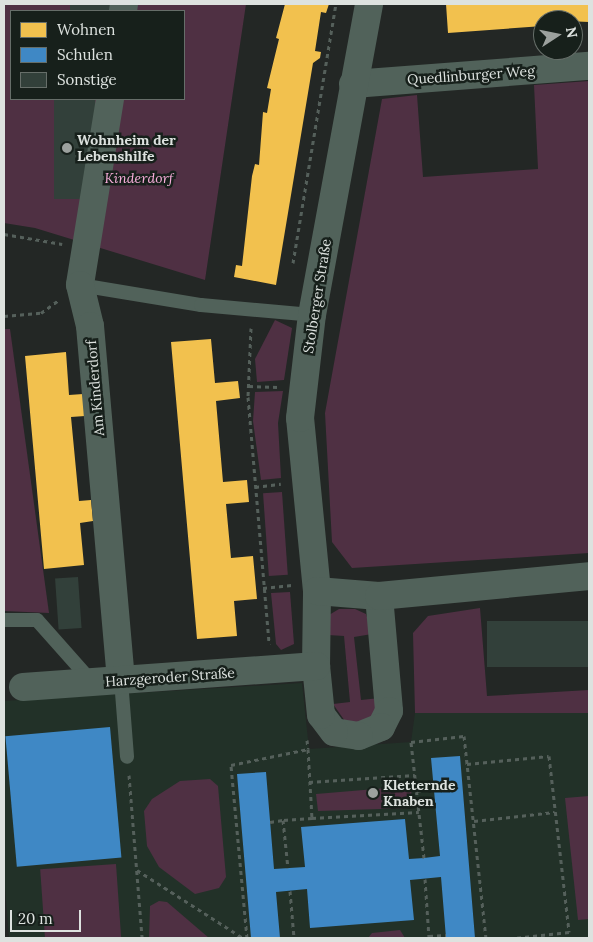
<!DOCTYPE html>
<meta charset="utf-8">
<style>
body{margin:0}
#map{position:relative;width:593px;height:942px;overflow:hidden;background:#232725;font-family:Lora,serif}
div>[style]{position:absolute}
.built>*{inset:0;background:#223128}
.green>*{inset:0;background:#4f3043;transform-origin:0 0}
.homes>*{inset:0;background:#f2c14e}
.schools>*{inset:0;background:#3f88c5;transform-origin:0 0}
.building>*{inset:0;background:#32403a;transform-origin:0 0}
.path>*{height:3px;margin-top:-1.5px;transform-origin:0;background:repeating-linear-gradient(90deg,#55605b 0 4px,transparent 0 8px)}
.lane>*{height:14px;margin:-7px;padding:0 7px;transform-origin:7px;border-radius:7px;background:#51625a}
.street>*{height:28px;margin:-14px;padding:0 14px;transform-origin:14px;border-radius:14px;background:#51625a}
.dots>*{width:14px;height:14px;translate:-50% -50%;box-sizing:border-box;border:2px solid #17201b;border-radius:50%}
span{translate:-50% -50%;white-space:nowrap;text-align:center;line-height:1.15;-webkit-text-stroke:5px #17201b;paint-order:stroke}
.street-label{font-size:14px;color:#dde2df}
.poi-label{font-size:14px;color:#dde2df;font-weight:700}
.left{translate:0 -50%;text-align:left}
.park-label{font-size:14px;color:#f8aedb;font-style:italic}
.frame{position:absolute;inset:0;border:5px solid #dde2df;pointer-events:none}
.legend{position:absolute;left:10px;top:10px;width:175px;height:90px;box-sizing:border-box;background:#17201b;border:1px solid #666e69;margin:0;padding:6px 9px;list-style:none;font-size:15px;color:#dde2df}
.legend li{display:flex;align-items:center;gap:10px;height:25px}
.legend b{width:25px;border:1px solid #666e69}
.north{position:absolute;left:533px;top:10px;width:50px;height:50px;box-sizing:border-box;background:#17201b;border:1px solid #666e69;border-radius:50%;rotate:79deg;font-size:14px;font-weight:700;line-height:20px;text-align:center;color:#dde2df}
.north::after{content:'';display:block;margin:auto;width:18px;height:22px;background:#9ca19e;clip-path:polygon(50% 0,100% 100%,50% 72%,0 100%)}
.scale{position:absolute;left:10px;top:910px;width:71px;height:22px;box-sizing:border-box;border:2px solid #dde2df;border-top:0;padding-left:6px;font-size:15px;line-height:18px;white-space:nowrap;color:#dde2df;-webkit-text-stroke:4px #17201b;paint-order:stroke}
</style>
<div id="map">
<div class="built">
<i style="clip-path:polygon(302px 683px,309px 749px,411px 742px,415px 713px,589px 713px,589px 938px,9px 938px,4px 875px,4px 701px)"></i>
</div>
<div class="green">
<i style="clip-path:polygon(evenodd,4px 4px,246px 4px,205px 280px,35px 228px,4px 223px,4px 4px,11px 11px,184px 11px,184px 99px,11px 99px,11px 11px)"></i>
<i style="clip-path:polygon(589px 81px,589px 553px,352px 568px,332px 542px,325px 413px,382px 99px,417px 95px,423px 177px,538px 169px,534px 85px)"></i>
<i style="clip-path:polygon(275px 320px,292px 328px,284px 380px,257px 382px,255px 359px)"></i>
<i style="clip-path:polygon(4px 329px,10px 329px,49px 613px,4px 611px)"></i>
<i style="clip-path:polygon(283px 391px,278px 423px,281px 478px,261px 480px,253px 421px,255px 392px)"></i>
<i style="left:282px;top:492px;width:83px;height:19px;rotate:86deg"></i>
<i style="clip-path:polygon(290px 592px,294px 644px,281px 650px,276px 644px,271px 593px)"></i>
<i style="clip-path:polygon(480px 608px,487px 696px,589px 690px,589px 713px,415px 713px,413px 633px,428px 616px)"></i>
<i style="clip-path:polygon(355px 609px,366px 614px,372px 634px,354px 637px,361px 700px,380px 698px,371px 720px,347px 724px,333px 704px,350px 702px,344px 636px,328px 635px,329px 615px,339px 609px)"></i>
<i style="clip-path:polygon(210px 779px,218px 786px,226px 877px,219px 888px,195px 894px,159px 867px,147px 846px,144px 811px,152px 799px,180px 781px)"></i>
<i style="clip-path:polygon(411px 786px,412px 808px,318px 811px,316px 794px)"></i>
<i style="clip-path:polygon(589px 796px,589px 919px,578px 920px,565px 798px)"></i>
<i style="left:116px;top:864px;width:74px;height:76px;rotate:86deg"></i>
<i style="clip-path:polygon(159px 901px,167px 902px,209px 938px,149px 938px,150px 906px)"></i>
<i style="clip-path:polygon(400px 930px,405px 938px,368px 938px,372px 933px)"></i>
</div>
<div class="homes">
<i style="clip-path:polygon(285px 4px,329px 4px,326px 13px,321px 12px,315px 51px,321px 52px,320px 58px,313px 63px,276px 285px,234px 277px,236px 265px,242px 266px,252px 176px,255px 164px,259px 165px,263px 112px,267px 113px,271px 89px,267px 88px,279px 39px,276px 38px)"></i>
<i style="clip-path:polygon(446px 4px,589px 4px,589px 22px,543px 20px,543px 26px,448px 33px)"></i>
<i style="clip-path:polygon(211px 339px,215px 383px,238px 381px,240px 398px,216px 401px,223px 482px,247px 480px,249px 502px,226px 504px,231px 558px,253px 556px,257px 599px,234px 601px,237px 636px,197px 639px,171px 342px)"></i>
<i style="clip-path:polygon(66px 352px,69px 395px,83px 394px,85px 416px,71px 417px,79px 501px,91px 500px,93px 521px,80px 523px,84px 565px,44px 569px,25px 356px)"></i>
</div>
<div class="schools">
<i style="left:110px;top:727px;width:131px;height:105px;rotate:85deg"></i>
<i style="clip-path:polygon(460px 756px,475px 938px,446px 938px,441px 877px,410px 880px,414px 920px,310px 928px,307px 889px,276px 892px,280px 938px,251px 938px,237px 774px,266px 772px,274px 869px,305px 867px,301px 827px,405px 819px,409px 859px,424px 858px,440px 856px,431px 758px)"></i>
</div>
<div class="building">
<i style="left:70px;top:4px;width:41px;height:7px"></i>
<i style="left:54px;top:99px;width:41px;height:100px"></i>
<i style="left:78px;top:577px;width:51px;height:23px;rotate:86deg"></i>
<i style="left:589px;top:621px;width:46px;height:102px;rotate:90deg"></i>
</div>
<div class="path">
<i style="left:4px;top:234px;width:59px;rotate:9.8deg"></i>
<i style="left:293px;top:263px;width:263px;rotate:-80.6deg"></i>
<i style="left:4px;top:316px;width:37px;rotate:-5deg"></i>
<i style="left:41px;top:313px;width:22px;rotate:-36deg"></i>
<i style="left:251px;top:328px;width:69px;rotate:92.5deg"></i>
<i style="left:248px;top:397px;width:248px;rotate:85.1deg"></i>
<i style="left:249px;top:386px;width:29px;rotate:2deg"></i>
<i style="left:255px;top:487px;width:26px;rotate:-7deg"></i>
<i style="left:263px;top:588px;width:29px;rotate:-6deg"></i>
<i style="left:307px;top:740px;width:9px;rotate:84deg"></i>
<i style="left:467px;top:764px;width:82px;rotate:-5.6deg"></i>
<i style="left:549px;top:756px;width:177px;rotate:83.5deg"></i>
<i style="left:569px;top:932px;width:55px;rotate:173.8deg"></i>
<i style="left:129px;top:775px;width:164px;rotate:85.4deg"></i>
<i style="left:309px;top:782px;width:106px;rotate:-3.8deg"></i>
<i style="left:417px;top:791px;width:17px;rotate:-7deg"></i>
<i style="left:312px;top:818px;width:107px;rotate:-3.2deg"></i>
<i style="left:474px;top:821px;width:81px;rotate:-6.3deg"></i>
<i style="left:270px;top:822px;width:13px;rotate:-9deg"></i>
<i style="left:424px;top:858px;width:117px;rotate:-96.4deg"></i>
<i style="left:411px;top:742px;width:53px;rotate:-6.5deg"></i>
<i style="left:464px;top:736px;width:203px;rotate:83.8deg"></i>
<i style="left:137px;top:870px;width:126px;rotate:32.7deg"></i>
<i style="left:425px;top:879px;width:59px;rotate:86.1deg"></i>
<i style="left:290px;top:891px;width:47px;rotate:85.1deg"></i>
<i style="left:429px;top:936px;width:17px;rotate:-3deg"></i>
<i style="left:247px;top:938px;width:174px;rotate:-95.3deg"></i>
<i style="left:231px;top:765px;width:79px;rotate:-11.7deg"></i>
<i style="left:308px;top:749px;width:69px;rotate:86.7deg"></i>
<i style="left:312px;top:818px;width:29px;rotate:176deg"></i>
<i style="left:283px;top:820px;width:48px;rotate:84.1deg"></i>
</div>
<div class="lane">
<i style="left:80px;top:285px;width:123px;rotate:9.4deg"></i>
<i style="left:201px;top:305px;width:111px;rotate:5.1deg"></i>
<i style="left:4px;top:620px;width:33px"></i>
<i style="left:37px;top:620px;width:83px;rotate:48.4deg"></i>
<i style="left:121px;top:680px;width:77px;rotate:85.5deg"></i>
</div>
<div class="street">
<i style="left:123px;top:11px;width:7px;rotate:-82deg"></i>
<i style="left:353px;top:84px;width:237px;rotate:-4.4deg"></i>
<i style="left:110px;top:99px;width:188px;rotate:99.2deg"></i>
<i style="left:80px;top:285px;width:42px;rotate:76.3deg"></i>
<i style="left:90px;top:326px;width:355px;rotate:85deg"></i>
<i style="left:317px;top:591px;width:174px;rotate:-95.6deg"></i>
<i style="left:300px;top:418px;width:104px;rotate:-83.4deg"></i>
<i style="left:312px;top:315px;width:316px;rotate:-79.6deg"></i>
<i style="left:379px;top:596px;width:115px;rotate:85deg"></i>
<i style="left:389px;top:711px;width:18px;rotate:117deg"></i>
<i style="left:381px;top:727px;width:24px;rotate:158deg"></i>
<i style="left:359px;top:736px;width:25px;rotate:-171deg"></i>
<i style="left:334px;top:732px;width:21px;rotate:-127deg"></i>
<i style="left:321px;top:715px;width:49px;rotate:-95.8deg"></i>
<i style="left:316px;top:666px;width:75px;rotate:-89.2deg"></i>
<i style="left:317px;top:591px;width:62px;rotate:4.6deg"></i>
<i style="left:379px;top:596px;width:211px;rotate:-5.4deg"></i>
<i style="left:23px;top:687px;width:294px;rotate:-4.1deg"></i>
</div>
<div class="dots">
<i style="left:67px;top:148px;background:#9ca19e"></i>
<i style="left:373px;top:793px;background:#9ca19e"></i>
</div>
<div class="street-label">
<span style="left:471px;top:75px;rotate:-4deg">Quedlinburger Weg</span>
<span style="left:317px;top:296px;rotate:-81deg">Stolberger Straße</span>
<span style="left:95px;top:388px;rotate:-95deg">Am Kinderdorf</span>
<span style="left:170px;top:677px;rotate:-4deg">Harzgeroder Straße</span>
</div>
<div class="poi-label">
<span class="left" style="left:77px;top:148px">Wohnheim der<br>Lebenshilfe</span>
<span class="left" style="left:383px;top:793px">Kletternde<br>Knaben</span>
</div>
<div class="park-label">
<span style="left:139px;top:178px">Kinderdorf</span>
</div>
<div class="frame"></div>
<ul class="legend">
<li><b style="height:14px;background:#f2c14e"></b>Wohnen</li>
<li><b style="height:14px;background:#3f88c5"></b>Schulen</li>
<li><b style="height:14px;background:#32403a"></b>Sonstige</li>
</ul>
<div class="north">N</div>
<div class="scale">20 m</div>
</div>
